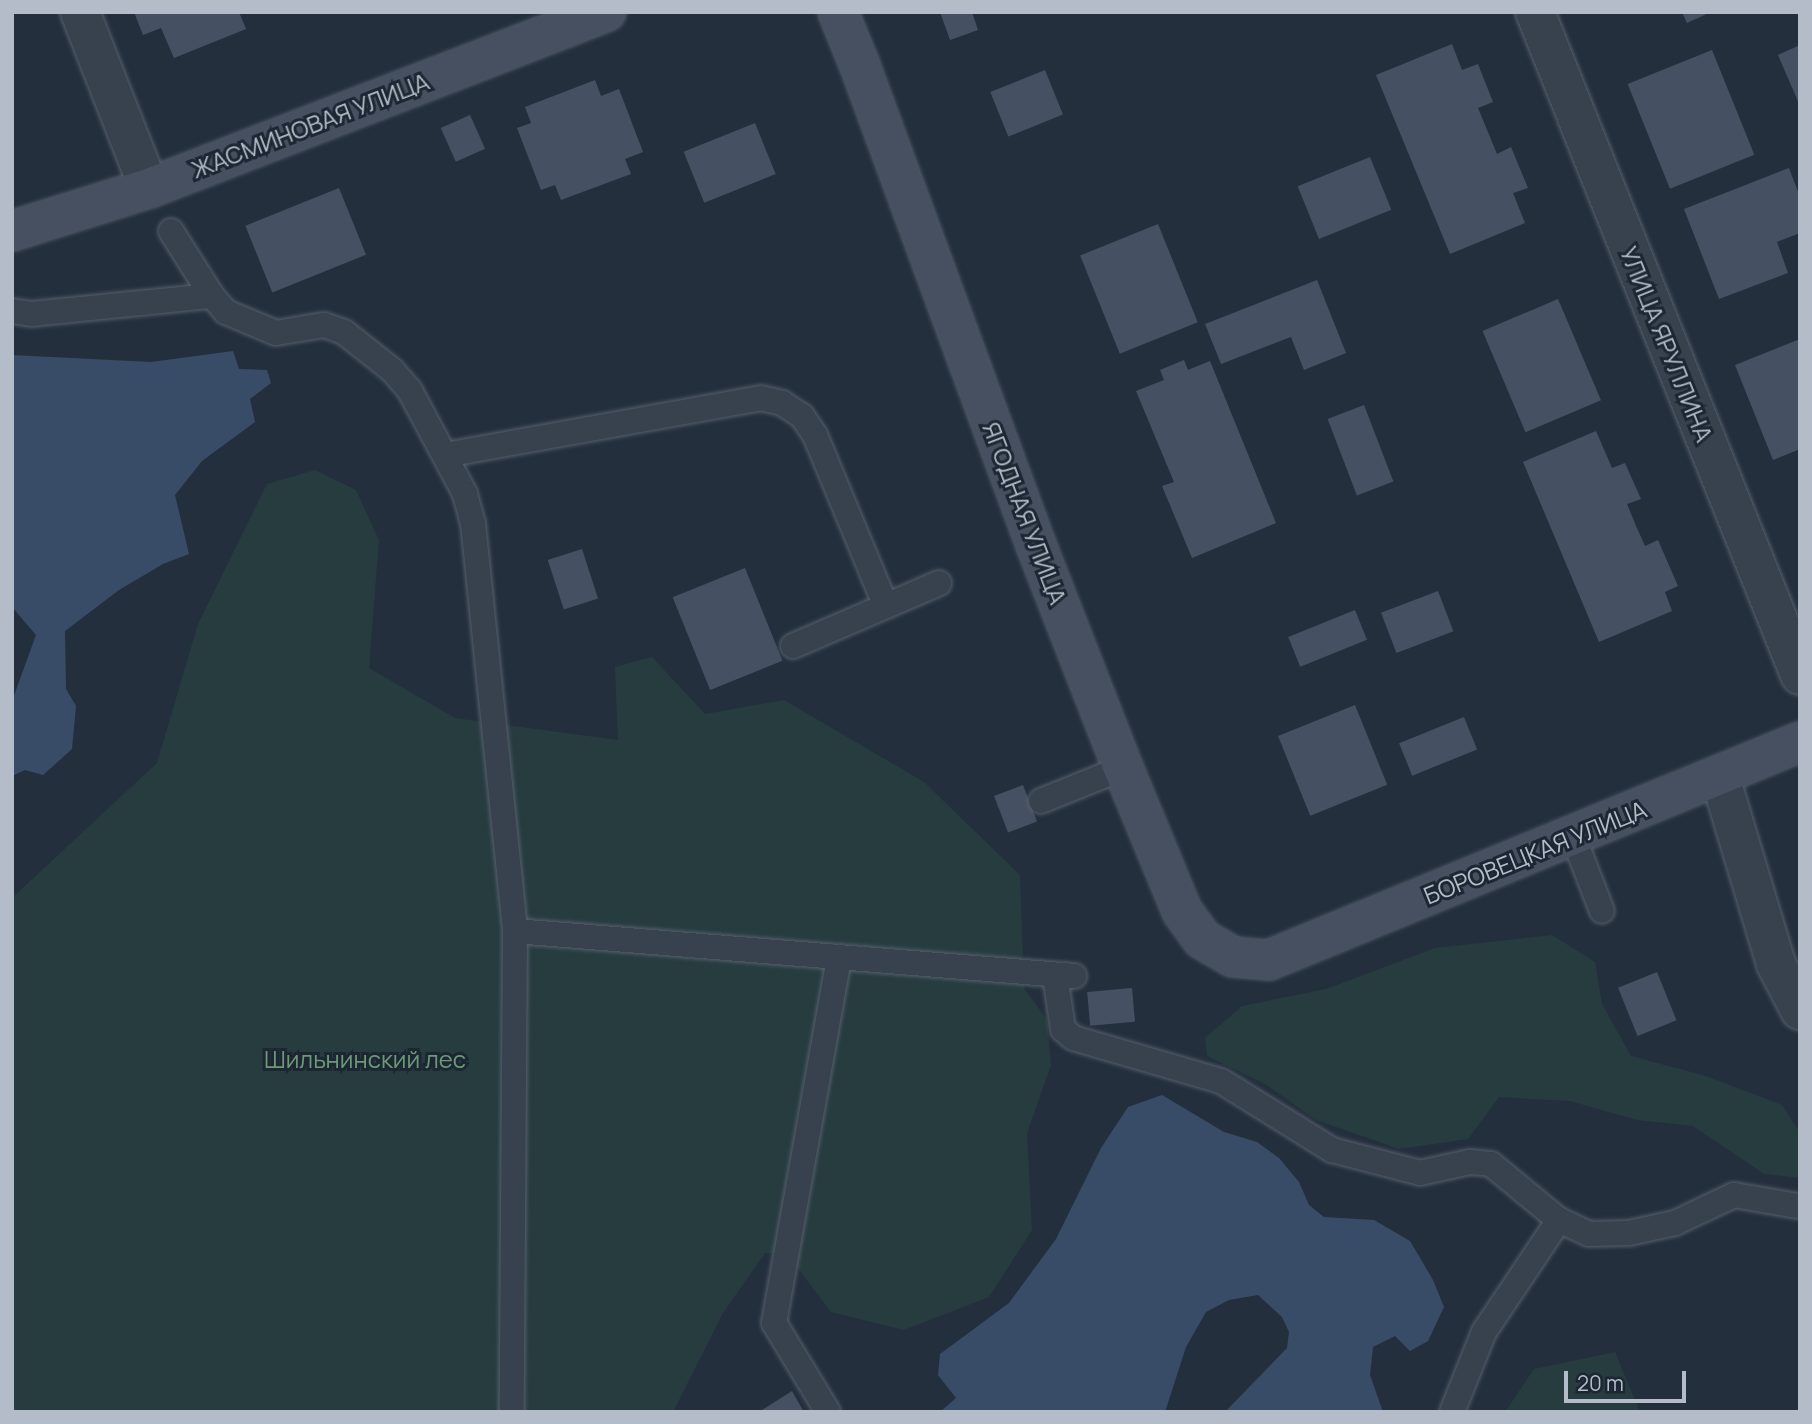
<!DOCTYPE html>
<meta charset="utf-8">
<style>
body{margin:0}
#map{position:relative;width:1812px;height:1424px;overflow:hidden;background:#242f3e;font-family:Manrope,sans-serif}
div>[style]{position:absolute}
.green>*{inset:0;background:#263c3f}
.water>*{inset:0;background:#394c67}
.building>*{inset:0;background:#455162;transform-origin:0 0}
.roads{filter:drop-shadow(0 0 2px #565f6c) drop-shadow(0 0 2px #565f6c)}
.lane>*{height:24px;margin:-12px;padding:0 12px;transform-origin:12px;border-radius:12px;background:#38414e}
.street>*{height:38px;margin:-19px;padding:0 19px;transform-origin:19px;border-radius:19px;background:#38414e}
.secondary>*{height:38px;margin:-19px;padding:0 19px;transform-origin:19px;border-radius:19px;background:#465061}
span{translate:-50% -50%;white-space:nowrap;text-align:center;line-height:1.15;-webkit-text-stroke:6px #1d2633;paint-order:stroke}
.street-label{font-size:24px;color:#b4bcc9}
.park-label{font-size:24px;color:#6b9a76}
.frame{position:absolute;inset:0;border:14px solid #b4bcc9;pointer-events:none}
.scale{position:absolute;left:1564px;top:1371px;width:122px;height:32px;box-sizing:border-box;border:4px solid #b4bcc9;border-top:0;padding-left:9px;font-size:21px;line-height:24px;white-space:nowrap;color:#b4bcc9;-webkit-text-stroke:5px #1d2633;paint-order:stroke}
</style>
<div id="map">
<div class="green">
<i style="clip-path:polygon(315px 470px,356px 490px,379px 540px,369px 668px,455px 718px,618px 740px,615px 667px,652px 657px,705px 714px,784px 700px,924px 782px,1020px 875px,1024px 988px,1047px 1020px,1051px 1065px,1027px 1133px,1032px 1230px,989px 1297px,904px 1330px,831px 1312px,787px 1254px,765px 1253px,723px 1313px,673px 1412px,12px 1412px,12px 898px,157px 763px,198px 624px,267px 484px)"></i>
<i style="clip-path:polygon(1552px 935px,1595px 962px,1602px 1004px,1631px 1056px,1706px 1076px,1782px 1105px,1800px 1133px,1800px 1178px,1764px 1174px,1693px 1126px,1637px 1120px,1570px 1101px,1499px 1097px,1468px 1139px,1399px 1149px,1316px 1120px,1265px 1084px,1207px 1056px,1205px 1038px,1242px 1006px,1326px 989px,1435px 948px)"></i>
<i style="clip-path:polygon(1615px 1352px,1640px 1412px,1505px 1412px,1534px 1369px)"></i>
</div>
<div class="water">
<i style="clip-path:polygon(233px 351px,239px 369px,267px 370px,271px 383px,250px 399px,255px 422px,202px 461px,175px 495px,189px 554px,163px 564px,119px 590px,65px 631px,66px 689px,76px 706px,72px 749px,43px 775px,25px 770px,12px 776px,12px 701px,36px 635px,12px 607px,12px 355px,151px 362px)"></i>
<i style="clip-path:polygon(1162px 1095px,1224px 1132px,1257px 1142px,1279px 1158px,1299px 1182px,1309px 1205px,1324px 1217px,1374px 1220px,1410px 1241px,1433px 1280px,1444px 1307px,1428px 1341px,1410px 1351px,1395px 1336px,1373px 1347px,1370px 1375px,1383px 1412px,1225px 1412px,1287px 1348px,1289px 1332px,1282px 1317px,1258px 1295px,1229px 1300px,1206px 1312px,1186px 1347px,1165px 1412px,940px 1412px,956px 1398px,938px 1375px,940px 1354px,1009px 1303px,1056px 1239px,1101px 1148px,1128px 1107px)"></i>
</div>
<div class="building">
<i style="clip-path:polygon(134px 12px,239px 12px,246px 29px,174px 58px,161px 28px,143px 35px)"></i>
<i style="clip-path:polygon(940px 12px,972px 12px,978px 30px,950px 40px)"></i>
<i style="clip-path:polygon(1682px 12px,1711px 12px,1687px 23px)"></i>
<i style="clip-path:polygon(1452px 44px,1462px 70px,1478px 64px,1493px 102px,1478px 108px,1497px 154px,1511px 147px,1528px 188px,1513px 193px,1525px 223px,1450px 254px,1376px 75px)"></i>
<i style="clip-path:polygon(1800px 45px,1800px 106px,1778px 55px)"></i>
<i style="left:1712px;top:50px;width:113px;height:91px;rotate:68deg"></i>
<i style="left:1045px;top:70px;width:48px;height:59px;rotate:68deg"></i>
<i style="clip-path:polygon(595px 80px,601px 96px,619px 89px,643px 152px,625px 159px,631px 174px,561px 200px,555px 185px,541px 190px,517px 128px,531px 123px,525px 107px)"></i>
<i style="left:470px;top:115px;width:37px;height:32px;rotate:66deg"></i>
<i style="left:755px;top:123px;width:55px;height:77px;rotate:68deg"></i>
<i style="left:1370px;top:157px;width:57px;height:78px;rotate:68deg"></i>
<i style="clip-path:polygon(1789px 168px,1800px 197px,1800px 233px,1777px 242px,1788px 273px,1719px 299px,1684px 209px)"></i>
<i style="left:339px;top:188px;width:72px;height:101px;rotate:68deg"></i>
<i style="left:1158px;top:224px;width:106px;height:84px;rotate:68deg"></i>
<i style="clip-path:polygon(1317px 280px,1346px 353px,1304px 370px,1291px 337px,1221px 364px,1205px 324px)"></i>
<i style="left:1558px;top:299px;width:110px;height:82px;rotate:67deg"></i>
<i style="clip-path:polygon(1800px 339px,1800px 449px,1773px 460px,1735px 365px)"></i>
<i style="clip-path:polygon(1184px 360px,1188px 370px,1210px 361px,1276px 523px,1192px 558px,1162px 486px,1174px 482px,1136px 391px,1164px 380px,1160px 370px)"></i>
<i style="left:1364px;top:405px;width:82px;height:39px;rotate:69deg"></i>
<i style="clip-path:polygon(1596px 431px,1612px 468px,1625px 463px,1641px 499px,1627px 504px,1636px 526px,1645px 546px,1658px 540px,1678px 586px,1665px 592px,1672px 611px,1599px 642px,1523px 462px)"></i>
<i style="left:582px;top:549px;width:52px;height:36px;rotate:72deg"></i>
<i style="left:745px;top:568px;width:100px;height:78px;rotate:68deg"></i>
<i style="left:1438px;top:591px;width:43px;height:61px;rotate:69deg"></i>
<i style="left:1355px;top:610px;width:32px;height:72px;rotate:68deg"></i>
<i style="left:1355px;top:705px;width:86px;height:83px;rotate:68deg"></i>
<i style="left:1464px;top:717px;width:35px;height:70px;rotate:68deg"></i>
<i style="left:1023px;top:785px;width:39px;height:31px;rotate:69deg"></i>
<i style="left:1657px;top:972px;width:52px;height:42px;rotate:68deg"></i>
<i style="left:1132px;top:988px;width:34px;height:45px;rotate:85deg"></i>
<i style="clip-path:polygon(792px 1391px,804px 1412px,759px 1412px)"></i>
</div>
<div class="roads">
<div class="lane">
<i style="left:171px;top:231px;width:77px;rotate:57.8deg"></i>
<i style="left:212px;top:296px;width:21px;rotate:49deg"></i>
<i style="left:226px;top:312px;width:54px;rotate:22.8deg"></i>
<i style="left:276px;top:333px;width:49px;rotate:-9.5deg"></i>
<i style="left:324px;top:325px;width:21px;rotate:19deg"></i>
<i style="left:344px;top:332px;width:61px;rotate:38.4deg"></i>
<i style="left:392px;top:370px;width:28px;rotate:49deg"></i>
<i style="left:410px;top:391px;width:117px;rotate:61.9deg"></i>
<i style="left:465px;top:494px;width:30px;rotate:75deg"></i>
<i style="left:473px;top:523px;width:410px;rotate:84.1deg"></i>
<i style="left:515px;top:931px;width:481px;rotate:90.4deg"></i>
<i style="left:12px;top:311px;width:19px;rotate:9deg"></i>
<i style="left:31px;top:314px;width:182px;rotate:-5.7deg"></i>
<i style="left:445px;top:455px;width:321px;rotate:-10.2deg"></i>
<i style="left:761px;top:398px;width:22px;rotate:13deg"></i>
<i style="left:782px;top:403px;width:24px;rotate:33deg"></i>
<i style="left:802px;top:416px;width:23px;rotate:56deg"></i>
<i style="left:815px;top:435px;width:185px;rotate:67.5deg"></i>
<i style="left:793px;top:646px;width:159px;rotate:-23.3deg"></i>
<i style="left:1041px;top:801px;width:88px;rotate:-21.9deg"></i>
<i style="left:1573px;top:836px;width:80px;rotate:68.9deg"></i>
<i style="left:515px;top:931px;width:561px;rotate:4.6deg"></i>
<i style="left:1055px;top:975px;width:55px;rotate:81.6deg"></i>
<i style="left:1063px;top:1029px;width:13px;rotate:42deg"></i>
<i style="left:1073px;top:1038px;width:154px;rotate:16.2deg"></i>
<i style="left:1221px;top:1081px;width:131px;rotate:31.9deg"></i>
<i style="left:1332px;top:1150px;width:91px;rotate:14.6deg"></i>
<i style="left:1420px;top:1173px;width:51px;rotate:-12.4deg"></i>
<i style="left:1470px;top:1162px;width:21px;rotate:5deg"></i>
<i style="left:1491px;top:1164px;width:88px;rotate:39.5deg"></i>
<i style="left:1559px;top:1220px;width:33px;rotate:25deg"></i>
<i style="left:1589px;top:1234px;width:40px;rotate:-1.4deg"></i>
<i style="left:1629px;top:1233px;width:47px;rotate:-12.3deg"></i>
<i style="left:1675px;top:1223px;width:65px;rotate:-25.4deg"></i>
<i style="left:1734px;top:1195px;width:65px;rotate:9.8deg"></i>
<i style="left:828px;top:1412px;width:104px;rotate:-121.2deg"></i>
<i style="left:774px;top:1323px;width:372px;rotate:-79.9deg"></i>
<i style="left:1452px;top:1412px;width:86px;rotate:-68.2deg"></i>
<i style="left:1484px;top:1332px;width:135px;rotate:-56.2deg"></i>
</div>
<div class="street">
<i style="left:80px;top:12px;width:189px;rotate:68.6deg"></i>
<i style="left:1535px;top:12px;width:714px;rotate:68.21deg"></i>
<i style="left:1720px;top:777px;width:195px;rotate:73.3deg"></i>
<i style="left:1776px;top:964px;width:52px;rotate:62.4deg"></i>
</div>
<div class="secondary">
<i style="left:838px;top:12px;width:58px;rotate:67.8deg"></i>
<i style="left:860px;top:66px;width:510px;rotate:69.83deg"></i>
<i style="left:1036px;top:545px;width:239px;rotate:68.7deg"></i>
<i style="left:1123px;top:768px;width:155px;rotate:67.6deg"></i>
<i style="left:1182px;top:911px;width:34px;rotate:54deg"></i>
<i style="left:1202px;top:939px;width:36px;rotate:30deg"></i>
<i style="left:1233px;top:957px;width:36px;rotate:5deg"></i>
<i style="left:1269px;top:960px;width:574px;rotate:-22.32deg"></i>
<i style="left:12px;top:231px;width:144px;rotate:-17.4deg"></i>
<i style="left:149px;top:188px;width:490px;rotate:-21.1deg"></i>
</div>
</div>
<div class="street-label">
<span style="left:310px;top:125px;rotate:-21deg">ЖАСМИНОВАЯ УЛИЦА</span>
<span style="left:1667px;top:344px;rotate:68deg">УЛИЦА ЯРУЛЛИНА</span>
<span style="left:1025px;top:513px;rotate:69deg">ЯГОДНАЯ УЛИЦА</span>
<span style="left:1535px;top:852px;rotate:-22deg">БОРОВЕЦКАЯ УЛИЦА</span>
</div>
<div class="park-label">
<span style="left:365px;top:1059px">Шильнинский лес</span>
</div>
<div class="frame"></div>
<div class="scale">20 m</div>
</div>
